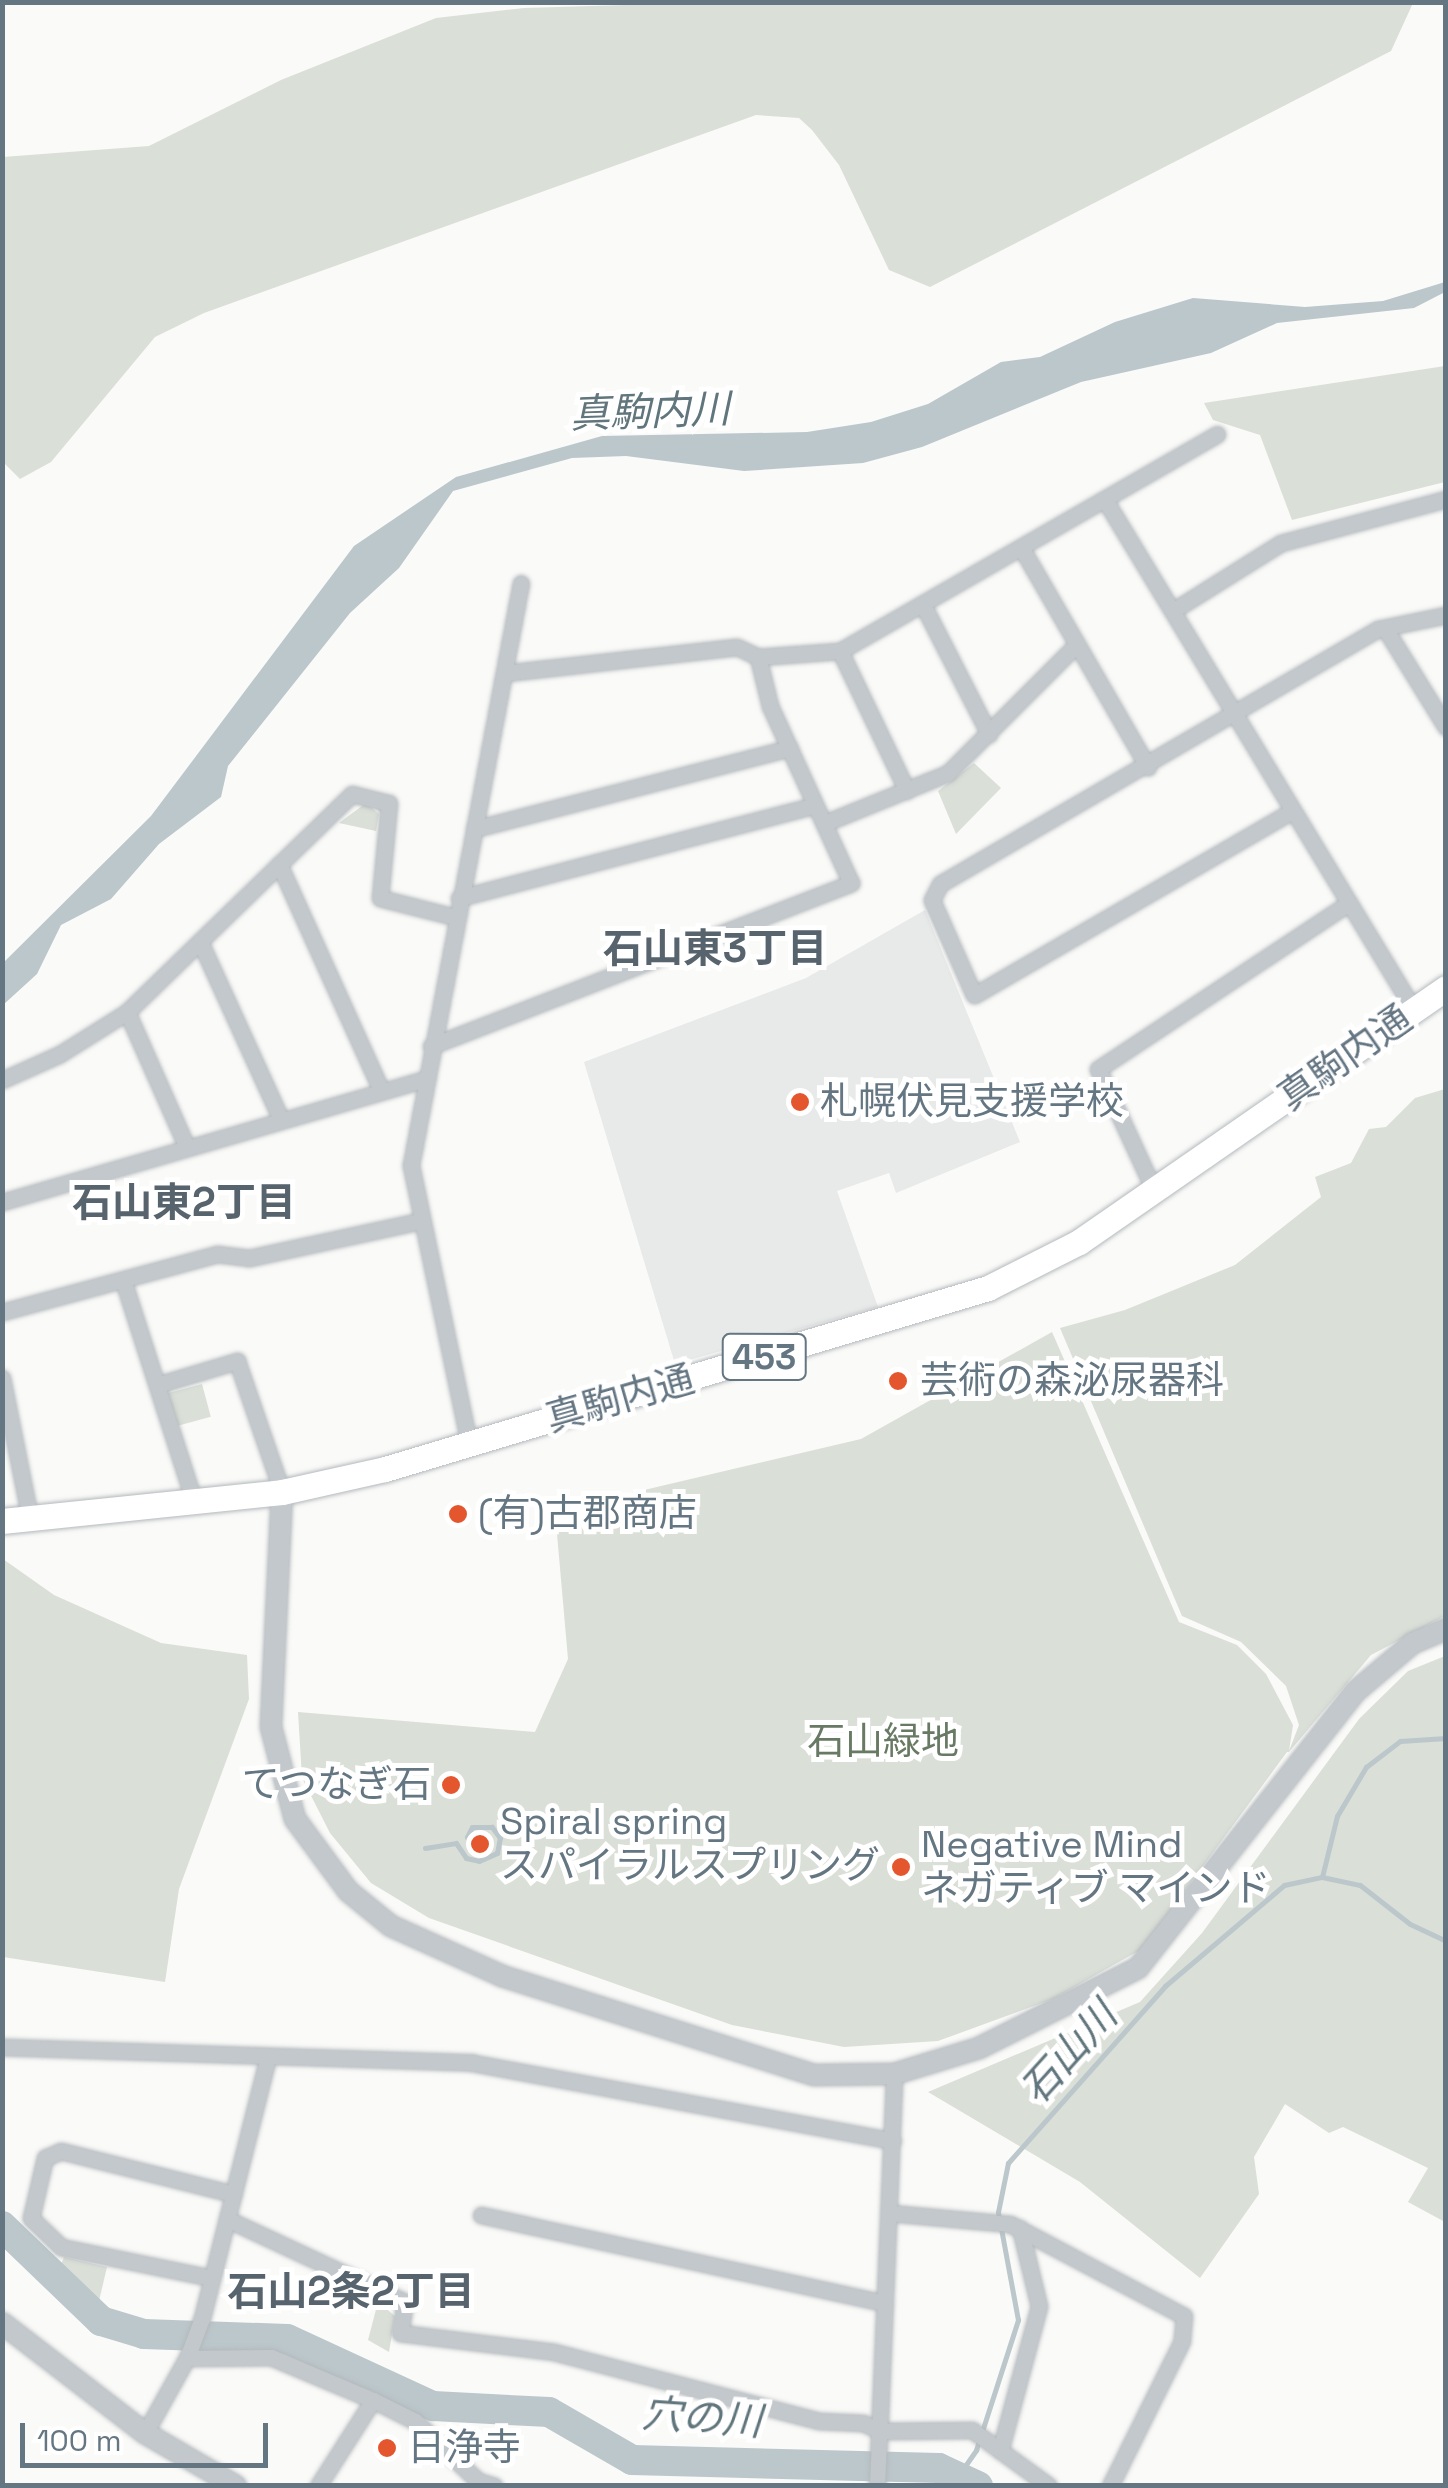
<!DOCTYPE html>
<meta charset="utf-8">
<style>
body{margin:0}
#map{position:relative;width:1448px;height:2488px;overflow:hidden;background:#fafaf8;font-family:"Space Grotesk","Noto Sans JP",sans-serif}
div>[style]{position:absolute}
.built>*{inset:0;background:#e8e9e9}
.green>*{inset:0;background:#dadfd7;transform-origin:0 0}
.water>*{inset:0;background:#bbc7cb}
.stream>*{height:5px;margin:-2.5px;padding:0 2.5px;transform-origin:2.5px;border-radius:2.5px;background:#bbc7cb}
.river>*{height:30px;margin:-15px;padding:0 15px;transform-origin:15px;border-radius:15px;background:#bbc7cb}
.roads{filter:drop-shadow(0 0 2px #b4b9bd) drop-shadow(0 0 2px #b4b9bd)}
.minor>*{height:15px;margin:-7.5px;padding:0 7.5px;transform-origin:7.5px;border-radius:7.5px;background:#c3c8cc}
.tertiary>*{height:20px;margin:-10px;padding:0 10px;transform-origin:10px;border-radius:10px;background:#c3c8cc}
.trunk>*{height:25px;margin:-12.5px;padding:0 12.5px;transform-origin:12.5px;border-radius:12.5px;background:#fff}
.dots>*{width:28px;height:28px;translate:-50% -50%;box-sizing:border-box;border:5px solid #fff;border-radius:50%}
span{translate:-50% -50%;white-space:nowrap;text-align:center;line-height:1.15;-webkit-text-stroke:10px #fff;paint-order:stroke}
.shield-label span{padding:2px 8px;background:#fff;border:2px solid;border-radius:8px;-webkit-text-stroke-width:0}
.shield-label{font-size:35px;color:#657683;font-weight:700}
.street-label{font-size:38px;color:#657683}
.poi-label{font-size:38px;color:#657683}
.left{translate:0 -50%;text-align:left}
.right{translate:-100% -50%;text-align:right}
.park-label{font-size:38px;color:#687a64}
.water-label{font-size:40px;color:#60757c;font-style:italic}
.neighbourhood-label{font-size:40px;color:#57646e;font-weight:700}
.frame{position:absolute;inset:0;border:5px solid #657683;pointer-events:none}
.scale{position:absolute;left:20px;top:2423px;width:248px;height:45px;box-sizing:border-box;border:5px solid #657683;border-top:0;padding-left:12px;font-size:30px;line-height:35px;white-space:nowrap;color:#657683;-webkit-text-stroke:8px #fff;paint-order:stroke}
</style>
<div id="map">
<div class="built">
<i style="clip-path:polygon(925px 910px,1020px 1142px,896px 1193px,889px 1173px,837px 1191px,878px 1307px,675px 1364px,584px 1062px,806px 978px)"></i>
</div>
<div class="green">
<i style="clip-path:polygon(695px 3px,1413px 3px,1391px 51px,930px 287px,889px 270px,839px 165px,812px 130px,799px 118px,756px 115px,204px 313px,155px 337px,51px 462px,20px 479px,3px 462px,3px 157px,149px 146px,281px 80px,436px 18px,524px 8px)"></i>
<i style="clip-path:polygon(1445px 366px,1445px 482px,1292px 520px,1260px 435px,1213px 420px,1204px 403px)"></i>
<i style="clip-path:polygon(974px 763px,1001px 788px,956px 834px,938px 791px)"></i>
<i style="clip-path:polygon(366px 803px,379px 814px,376px 831px,339px 823px)"></i>
<i style="clip-path:polygon(1445px 1089px,1445px 1616px,1371px 1655px,1289px 1752px,1287px 1752px,1142px 1949px,1053px 1999px,938px 2041px,844px 2047px,732px 2025px,429px 1918px,371px 1883px,330px 1833px,302px 1778px,298px 1712px,535px 1732px,568px 1659px,555px 1511px,861px 1439px,1052px 1332px,1179px 1622px,1237px 1645px,1266px 1674px,1293px 1725px,1289px 1751px,1299px 1725px,1286px 1686px,1241px 1642px,1182px 1616px,1060px 1328px,1125px 1310px,1235px 1265px,1321px 1197px,1315px 1177px,1351px 1163px,1369px 1129px,1386px 1127px,1415px 1098px)"></i>
<i style="left:202px;top:1384px;width:34px;height:36px;rotate:75deg"></i>
<i style="clip-path:polygon(3px 1559px,54px 1595px,161px 1643px,247px 1655px,249px 1699px,179px 1889px,165px 1982px,3px 1957px)"></i>
<i style="clip-path:polygon(1445px 1656px,1445px 2222px,1408px 2202px,1428px 2168px,1343px 2127px,1329px 2133px,1285px 2104px,1254px 2157px,1259px 2194px,1200px 2278px,1080px 2182px,928px 2092px,1140px 2002px,1202px 1933px,1359px 1719px,1408px 1671px)"></i>
<i style="clip-path:polygon(64px 2257px,107px 2267px,99px 2301px,61px 2265px)"></i>
<i style="clip-path:polygon(378px 2302px,395px 2316px,389px 2352px,368px 2340px)"></i>
</div>
<div class="water">
<i style="clip-path:polygon(1445px 282px,1445px 292px,1414px 308px,1277px 323px,1211px 353px,1081px 382px,922px 447px,863px 463px,744px 471px,626px 456px,572px 458px,453px 491px,399px 568px,350px 613px,228px 766px,221px 797px,159px 844px,111px 899px,61px 925px,37px 974px,3px 1005px,3px 963px,151px 816px,354px 546px,456px 477px,602px 436px,807px 432px,871px 422px,928px 404px,1001px 362px,1040px 357px,1115px 322px,1193px 298px,1305px 307px,1383px 301px)"></i>
</div>
<div class="stream">
<i style="left:425px;top:1848px;width:31px;rotate:-9deg"></i>
<i style="left:456px;top:1843px;width:18px;rotate:56deg"></i>
<i style="left:466px;top:1858px;width:13px;rotate:13deg"></i>
<i style="left:479px;top:1861px;width:20px;rotate:-24deg"></i>
<i style="left:497px;top:1853px;width:15px;rotate:-79deg"></i>
<i style="left:500px;top:1838px;width:14px;rotate:-126deg"></i>
<i style="left:492px;top:1827px;width:20px;rotate:180deg"></i>
<i style="left:472px;top:1827px;width:11px;rotate:117deg"></i>
<i style="left:467px;top:1837px;width:12px;rotate:66deg"></i>
<i style="left:472px;top:1848px;width:18px;rotate:-9deg"></i>
<i style="left:490px;top:1845px;width:12px;rotate:-110deg"></i>
<i style="left:486px;top:1834px;width:10px;rotate:169deg"></i>
<i style="left:476px;top:1836px;width:7px;rotate:45deg"></i>
<i style="left:1322px;top:1877px;width:63px;rotate:-76.2deg"></i>
<i style="left:1337px;top:1816px;width:57px;rotate:-59.4deg"></i>
<i style="left:1366px;top:1767px;width:43px;rotate:-37.4deg"></i>
<i style="left:1400px;top:1741px;width:46px;rotate:-3.7deg"></i>
<i style="left:958px;top:2476px;width:32px;rotate:-55deg"></i>
<i style="left:976px;top:2450px;width:137px;rotate:-72.1deg"></i>
<i style="left:1018px;top:2320px;width:110px;rotate:-100.5deg"></i>
<i style="left:998px;top:2212px;width:50px;rotate:-78.5deg"></i>
<i style="left:1008px;top:2163px;width:237px;rotate:-48.4deg"></i>
<i style="left:1165px;top:1986px;width:156px;rotate:-40.3deg"></i>
<i style="left:1284px;top:1885px;width:39px;rotate:-12deg"></i>
<i style="left:1322px;top:1877px;width:39px;rotate:12deg"></i>
<i style="left:1360px;top:1885px;width:63px;rotate:38deg"></i>
<i style="left:1410px;top:1924px;width:40px;rotate:25deg"></i>
</div>
<div class="river">
<i style="left:2px;top:2226px;width:137px;rotate:43.8deg"></i>
<i style="left:101px;top:2321px;width:45px;rotate:16.8deg"></i>
<i style="left:144px;top:2334px;width:143px;rotate:2deg"></i>
<i style="left:287px;top:2339px;width:161px;rotate:24.7deg"></i>
<i style="left:433px;top:2406px;width:116px;rotate:3deg"></i>
<i style="left:549px;top:2412px;width:96px;rotate:30deg"></i>
<i style="left:632px;top:2460px;width:307px;rotate:1.5deg"></i>
<i style="left:939px;top:2468px;width:43px;rotate:24.8deg"></i>
</div>
<div class="roads">
<div class="minor">
<i style="left:1105px;top:500px;width:596px;rotate:58.79deg"></i>
<i style="left:1022px;top:549px;width:252px;rotate:60deg"></i>
<i style="left:923px;top:605px;width:145px;rotate:62.9deg"></i>
<i style="left:1174px;top:610px;width:126px;rotate:-32.1deg"></i>
<i style="left:1281px;top:543px;width:171px;rotate:-14.9deg"></i>
<i style="left:1386px;top:630px;width:114px;rotate:58.3deg"></i>
<i style="left:840px;top:651px;width:155px;rotate:64.4deg"></i>
<i style="left:505px;top:673px;width:233px;rotate:-6.4deg"></i>
<i style="left:737px;top:647px;width:23px;rotate:25deg"></i>
<i style="left:758px;top:657px;width:82px;rotate:-4.2deg"></i>
<i style="left:840px;top:651px;width:435px;rotate:-29.9deg"></i>
<i style="left:1292px;top:811px;width:367px;rotate:149.9deg"></i>
<i style="left:974px;top:995px;width:104px;rotate:-113.9deg"></i>
<i style="left:932px;top:900px;width:18px;rotate:-63deg"></i>
<i style="left:940px;top:884px;width:507px;rotate:-30.21deg"></i>
<i style="left:1378px;top:629px;width:69px;rotate:-11.6deg"></i>
<i style="left:825px;top:823px;width:133px;rotate:-22.1deg"></i>
<i style="left:948px;top:773px;width:182px;rotate:-45deg"></i>
<i style="left:474px;top:829px;width:326px;rotate:-14.4deg"></i>
<i style="left:279px;top:864px;width:246px;rotate:65.7deg"></i>
<i style="left:459px;top:898px;width:368px;rotate:-14.6deg"></i>
<i style="left:202px;top:946px;width:188px;rotate:65.5deg"></i>
<i style="left:127px;top:1012px;width:145px;rotate:66.1deg"></i>
<i style="left:431px;top:1046px;width:451px;rotate:-21.2deg"></i>
<i style="left:851px;top:883px;width:195px;rotate:-114.6deg"></i>
<i style="left:770px;top:706px;width:50px;rotate:-103.8deg"></i>
<i style="left:2px;top:1080px;width:64px;rotate:-24.1deg"></i>
<i style="left:60px;top:1054px;width:79px;rotate:-32.1deg"></i>
<i style="left:127px;top:1012px;width:313px;rotate:-44.1deg"></i>
<i style="left:352px;top:794px;width:38px;rotate:14deg"></i>
<i style="left:389px;top:803px;width:95px;rotate:95.4deg"></i>
<i style="left:380px;top:898px;width:77px;rotate:14.2deg"></i>
<i style="left:1154px;top:1190px;width:133px;rotate:-114.8deg"></i>
<i style="left:1098px;top:1069px;width:301px;rotate:-33.5deg"></i>
<i style="left:2px;top:1202px;width:440px;rotate:-16.2deg"></i>
<i style="left:124px;top:1283px;width:229px;rotate:72.2deg"></i>
<i style="left:2px;top:1312px;width:223px;rotate:-15.1deg"></i>
<i style="left:217px;top:1254px;width:32px;rotate:7deg"></i>
<i style="left:249px;top:1258px;width:175px;rotate:-12.2deg"></i>
<i style="left:2px;top:1378px;width:143px;rotate:78.7deg"></i>
<i style="left:157px;top:1385px;width:84px;rotate:-16.7deg"></i>
<i style="left:237px;top:1361px;width:139px;rotate:71deg"></i>
<i style="left:469px;top:1443px;width:284px;rotate:-101.8deg"></i>
<i style="left:411px;top:1165px;width:592px;rotate:-79.3deg"></i>
<i style="left:2px;top:2047px;width:471px;rotate:1.9deg"></i>
<i style="left:473px;top:2063px;width:427px;rotate:10.5deg"></i>
<i style="left:889px;top:2213px;width:121px;rotate:5.2deg"></i>
<i style="left:1010px;top:2224px;width:197px;rotate:27.9deg"></i>
<i style="left:1184px;top:2316px;width:25px;rotate:95deg"></i>
<i style="left:1182px;top:2341px;width:162px;rotate:116.4deg"></i>
<i style="left:481px;top:2215px;width:413px;rotate:12.3deg"></i>
<i style="left:227px;top:2219px;width:196px;rotate:25deg"></i>
<i style="left:405px;top:2302px;width:31px;rotate:99deg"></i>
<i style="left:400px;top:2333px;width:155px;rotate:7deg"></i>
<i style="left:554px;top:2352px;width:274px;rotate:14.6deg"></i>
<i style="left:819px;top:2421px;width:44px;rotate:2.6deg"></i>
<i style="left:863px;top:2423px;width:19px;rotate:25deg"></i>
<i style="left:880px;top:2431px;width:92px;rotate:-0.6deg"></i>
<i style="left:972px;top:2430px;width:95px;rotate:36deg"></i>
<i style="left:212px;top:2278px;width:154px;rotate:-168.4deg"></i>
<i style="left:61px;top:2247px;width:42px;rotate:-136deg"></i>
<i style="left:31px;top:2218px;width:62px;rotate:-76.9deg"></i>
<i style="left:45px;top:2158px;width:17px;rotate:-24deg"></i>
<i style="left:61px;top:2151px;width:178px;rotate:14deg"></i>
<i style="left:187px;top:2358px;width:84px;rotate:-0.7deg"></i>
<i style="left:271px;top:2357px;width:111px;rotate:22.9deg"></i>
<i style="left:145px;top:2433px;width:86px;rotate:-60.8deg"></i>
<i style="left:187px;top:2358px;width:43px;rotate:-69.4deg"></i>
<i style="left:202px;top:2318px;width:265px;rotate:-75.8deg"></i>
<i style="left:1000px;top:2451px;width:150px;rotate:-74.9deg"></i>
<i style="left:1039px;top:2306px;width:80px;rotate:-103.7deg"></i>
<i style="left:318px;top:2486px;width:102px;rotate:-57.4deg"></i>
<i style="left:373px;top:2400px;width:47px;rotate:26.6deg"></i>
<i style="left:415px;top:2421px;width:87px;rotate:43.6deg"></i>
<i style="left:478px;top:2481px;width:17px;rotate:17deg"></i>
<i style="left:877px;top:2486px;width:412px;rotate:-87.6deg"></i>
</div>
<div class="tertiary">
<i style="left:282px;top:1492px;width:235px;rotate:92.7deg"></i>
<i style="left:271px;top:1727px;width:95px;rotate:75.4deg"></i>
<i style="left:295px;top:1819px;width:89px;rotate:53.6deg"></i>
<i style="left:348px;top:1891px;width:55px;rotate:39.1deg"></i>
<i style="left:391px;top:1926px;width:122px;rotate:24.2deg"></i>
<i style="left:502px;top:1976px;width:328px;rotate:17.6deg"></i>
<i style="left:815px;top:2075px;width:79px;rotate:-0.7deg"></i>
<i style="left:894px;top:2074px;width:89px;rotate:-17deg"></i>
<i style="left:979px;top:2048px;width:178px;rotate:-26.7deg"></i>
<i style="left:1138px;top:1968px;width:351px;rotate:-51.8deg"></i>
<i style="left:1355px;top:1692px;width:76px;rotate:-40.2deg"></i>
<i style="left:1413px;top:1643px;width:36px;rotate:-23deg"></i>
<i style="left:2px;top:2323px;width:180px;rotate:37.6deg"></i>
<i style="left:145px;top:2433px;width:105px;rotate:30.2deg"></i>
</div>
<div class="trunk">
<i style="left:2px;top:1521px;width:281px;rotate:-5.9deg"></i>
<i style="left:282px;top:1492px;width:106px;rotate:-12.6deg"></i>
<i style="left:385px;top:1469px;width:630px;rotate:-16.71deg"></i>
<i style="left:988px;top:1288px;width:102px;rotate:-26.8deg"></i>
<i style="left:1079px;top:1242px;width:446px;rotate:-34.7deg"></i>
</div>
</div>
<div class="dots">
<i style="left:800px;top:1102px;background:#e4572e"></i>
<i style="left:898px;top:1381px;background:#e4572e"></i>
<i style="left:458px;top:1514px;background:#e4572e"></i>
<i style="left:451px;top:1785px;background:#e4572e"></i>
<i style="left:480px;top:1844px;background:#e4572e"></i>
<i style="left:901px;top:1867px;background:#e4572e"></i>
<i style="left:387px;top:2448px;background:#e4572e"></i>
</div>
<div class="shield-label">
<span style="left:764px;top:1357px">453</span>
</div>
<div class="street-label">
<span style="left:1345px;top:1058px;rotate:-35deg">真駒内通</span>
<span style="left:620px;top:1399px;rotate:-16deg">真駒内通</span>
</div>
<div class="poi-label">
<span class="left" style="left:820px;top:1102px">札幌伏見支援学校</span>
<span class="left" style="left:920px;top:1381px">芸術の森泌尿器科</span>
<span class="left" style="left:478px;top:1514px">(有)古郡商店</span>
<span class="right" style="left:431px;top:1785px">てつなぎ石</span>
<span class="left" style="left:500px;top:1844px">Spiral spring<br>スパイラルスプリング</span>
<span class="left" style="left:921px;top:1867px">Negative Mind<br>ネガティブ マインド</span>
<span class="left" style="left:407px;top:2448px">日浄寺</span>
</div>
<div class="park-label">
<span style="left:883px;top:1742px">石山緑地</span>
</div>
<div class="water-label">
<span style="left:650px;top:412px;rotate:-2deg">真駒内川</span>
<span style="left:1069px;top:2053px;rotate:-48deg">石山川</span>
<span style="left:702px;top:2418px;rotate:4deg">穴の川</span>
</div>
<div class="neighbourhood-label">
<span style="left:715px;top:949px">石山東3丁目</span>
<span style="left:184px;top:1203px">石山東2丁目</span>
<span style="left:351px;top:2292px">石山2条2丁目</span>
</div>
<div class="frame"></div>
<div class="scale">100 m</div>
</div>
